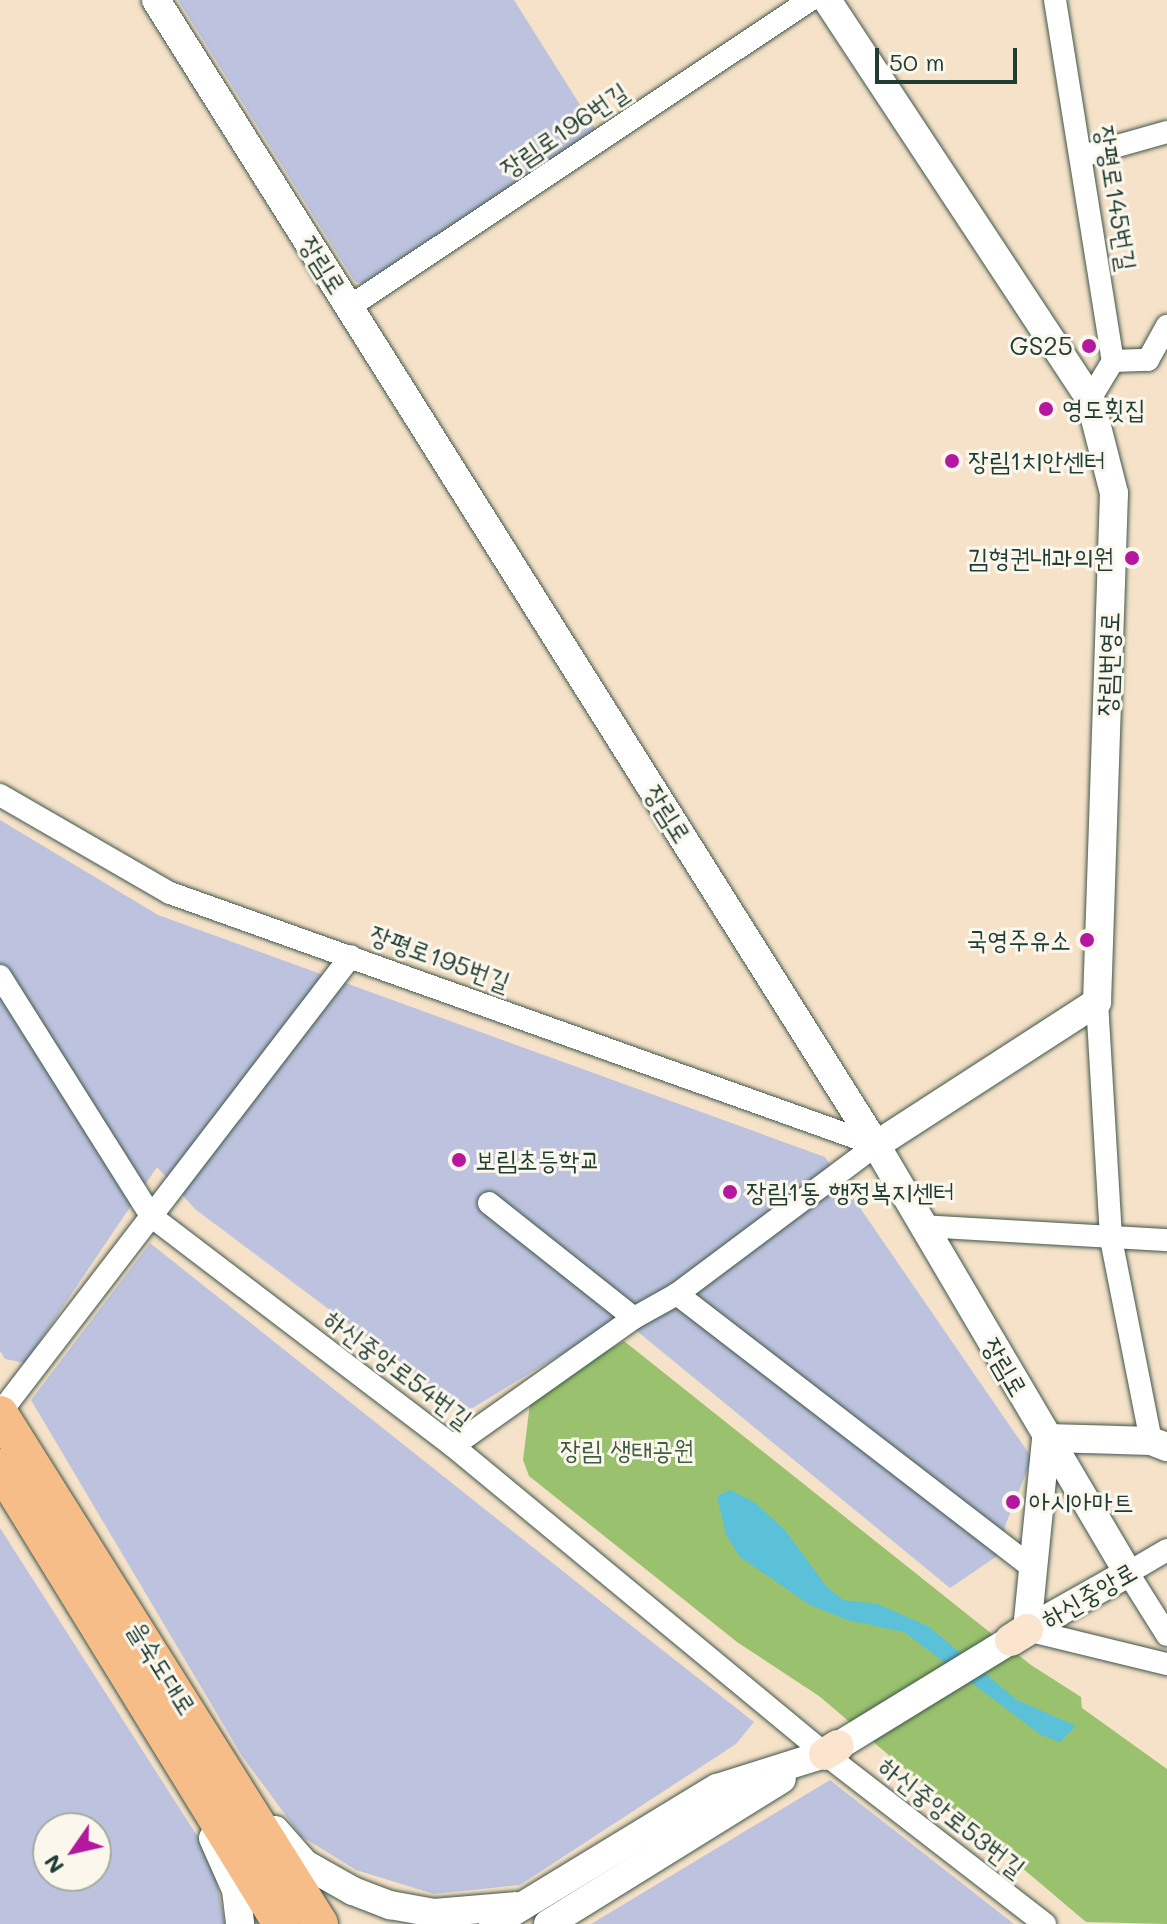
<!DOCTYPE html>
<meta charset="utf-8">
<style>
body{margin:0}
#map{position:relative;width:1167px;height:1924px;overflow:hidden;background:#f5e2c8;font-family:Mali,"Poor Story",sans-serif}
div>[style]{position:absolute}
.industrial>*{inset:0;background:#bdc3de}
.green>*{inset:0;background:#9ac26e}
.water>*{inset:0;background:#5bc1d8}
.roads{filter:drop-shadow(0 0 2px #3f564a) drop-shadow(0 0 2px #3f564a)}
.minor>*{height:22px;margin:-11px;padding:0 11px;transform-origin:11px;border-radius:11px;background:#fff}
.tertiary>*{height:28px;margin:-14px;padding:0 14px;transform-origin:14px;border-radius:14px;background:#fff}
.secondary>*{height:32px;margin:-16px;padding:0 16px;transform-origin:16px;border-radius:16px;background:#fce5cf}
.trunk>*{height:36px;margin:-18px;padding:0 18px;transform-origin:18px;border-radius:18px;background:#f7bd88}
.dots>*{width:22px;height:22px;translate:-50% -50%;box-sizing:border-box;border:4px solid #fbf7ec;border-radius:50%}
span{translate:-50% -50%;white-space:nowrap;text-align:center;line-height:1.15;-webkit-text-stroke:6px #fbf7ec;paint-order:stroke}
.street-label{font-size:26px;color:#1f3d34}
.poi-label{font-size:26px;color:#1f3d34}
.right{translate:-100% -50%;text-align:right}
.left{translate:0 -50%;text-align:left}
.park-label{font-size:26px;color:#3e5e42}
.north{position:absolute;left:32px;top:1812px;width:80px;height:80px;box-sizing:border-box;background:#fbf7ec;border:2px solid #a3ada2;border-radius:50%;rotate:236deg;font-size:22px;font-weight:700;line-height:32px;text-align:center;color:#1f3d34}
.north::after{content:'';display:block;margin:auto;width:28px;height:36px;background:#b5179e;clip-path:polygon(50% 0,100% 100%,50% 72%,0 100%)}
.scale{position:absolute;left:875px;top:48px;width:142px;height:36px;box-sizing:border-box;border:4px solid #1f3d34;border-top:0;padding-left:10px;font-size:24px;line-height:28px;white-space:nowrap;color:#1f3d34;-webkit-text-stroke:6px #fbf7ec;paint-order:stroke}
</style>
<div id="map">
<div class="industrial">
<i style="clip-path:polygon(178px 0,514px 0,597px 132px,367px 284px,355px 282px)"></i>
<i style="clip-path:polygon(0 820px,158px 915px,825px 1157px,1032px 1458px,1005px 1526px,1003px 1552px,950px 1588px,621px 1318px,466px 1412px,195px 1209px,157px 1167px,25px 1363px,5px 1359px,0 1351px)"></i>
<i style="clip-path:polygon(150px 1243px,628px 1623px,754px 1722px,736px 1744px,520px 1885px,434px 1894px,356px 1870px,301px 1836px,242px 1756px,31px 1400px)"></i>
<i style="clip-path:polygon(evenodd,0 1528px,212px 1859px,225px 1924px,0 1924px,0 1528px,48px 1828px,96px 1828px,96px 1876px,48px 1876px,48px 1828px)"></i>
<i style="clip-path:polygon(830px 1780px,1014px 1924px,591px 1924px)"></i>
</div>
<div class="green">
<i style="clip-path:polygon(624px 1341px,1031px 1665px,1081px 1697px,1082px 1708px,1167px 1769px,1167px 1924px,1086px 1922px,819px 1696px,737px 1642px,529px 1476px,523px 1460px,531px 1395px)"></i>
</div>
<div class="water">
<i style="clip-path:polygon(730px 1490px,754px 1502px,785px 1530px,826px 1586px,843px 1600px,877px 1604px,928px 1626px,1017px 1700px,1076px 1726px,1060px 1742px,1041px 1735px,904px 1632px,847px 1620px,810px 1605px,740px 1557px,726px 1535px,717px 1496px)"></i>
</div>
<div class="roads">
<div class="minor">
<i style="left:1055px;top:0;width:366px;rotate:80.9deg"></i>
<i style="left:1113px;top:361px;width:44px;rotate:121.2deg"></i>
<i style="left:1082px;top:156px;width:88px;rotate:-15.8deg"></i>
<i style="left:349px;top:307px;width:554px;rotate:-33.66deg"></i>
<i style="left:1113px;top:361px;width:35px;rotate:-2deg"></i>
<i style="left:1148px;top:360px;width:39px;rotate:-61deg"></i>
<i style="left:0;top:795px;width:196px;rotate:30deg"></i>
<i style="left:170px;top:893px;width:750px;rotate:19.64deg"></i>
<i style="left:0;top:976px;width:284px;rotate:57.8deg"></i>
<i style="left:151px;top:1216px;width:380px;rotate:37.3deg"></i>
<i style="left:453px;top:1446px;width:483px;rotate:39.6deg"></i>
<i style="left:825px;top:1754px;width:278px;rotate:37.7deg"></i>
<i style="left:1097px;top:1002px;width:237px;rotate:86.6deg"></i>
<i style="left:1111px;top:1239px;width:206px;rotate:78.8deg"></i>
<i style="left:922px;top:1226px;width:245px;rotate:3.3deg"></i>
<i style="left:677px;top:1294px;width:449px;rotate:37.6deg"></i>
<i style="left:634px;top:1318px;width:49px;rotate:-29.2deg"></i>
<i style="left:677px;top:1294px;width:249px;rotate:-36.8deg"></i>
<i style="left:0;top:1413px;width:576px;rotate:-52.47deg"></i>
<i style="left:453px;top:1446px;width:222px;rotate:-35.3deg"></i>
<i style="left:634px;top:1318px;width:185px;rotate:-141.6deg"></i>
<i style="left:1167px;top:1550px;width:45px;rotate:149.5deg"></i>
<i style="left:1128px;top:1573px;width:73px;rotate:57.8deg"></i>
<i style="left:1027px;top:1630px;width:144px;rotate:13.7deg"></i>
</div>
<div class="tertiary">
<i style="left:156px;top:0;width:1353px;rotate:57.84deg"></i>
<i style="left:876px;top:1145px;width:497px;rotate:59.5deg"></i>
<i style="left:1128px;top:1573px;width:116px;rotate:150.6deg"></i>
<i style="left:827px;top:0;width:478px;rotate:56.6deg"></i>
<i style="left:1090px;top:399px;width:97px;rotate:75.7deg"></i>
<i style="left:1114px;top:493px;width:509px;rotate:91.91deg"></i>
<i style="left:1097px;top:1002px;width:263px;rotate:147.1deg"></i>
<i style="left:1027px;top:1630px;width:193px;rotate:-84.3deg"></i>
<i style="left:1046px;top:1438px;width:105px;rotate:1.6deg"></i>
<i style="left:1151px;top:1441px;width:17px;rotate:21deg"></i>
<i style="left:838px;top:1746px;width:203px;rotate:-31.5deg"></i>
<i style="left:275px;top:1830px;width:45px;rotate:48.6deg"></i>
<i style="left:305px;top:1864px;width:55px;rotate:29.4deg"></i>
<i style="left:353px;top:1891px;width:40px;rotate:21deg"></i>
<i style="left:390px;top:1905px;width:45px;rotate:10.3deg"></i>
<i style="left:434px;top:1913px;width:81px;rotate:-4.9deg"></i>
<i style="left:213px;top:1838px;width:57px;rotate:66.1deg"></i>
<i style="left:236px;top:1890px;width:34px;rotate:83deg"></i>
<i style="left:493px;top:1924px;width:262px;rotate:-31.3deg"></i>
<i style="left:717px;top:1788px;width:113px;rotate:-17.5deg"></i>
<i style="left:548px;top:1924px;width:275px;rotate:-31.8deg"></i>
</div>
<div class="secondary">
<i style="left:1011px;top:1640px;width:19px;rotate:-32deg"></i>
<i style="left:825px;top:1754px;width:15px;rotate:-32deg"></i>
</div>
<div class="trunk">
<i style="left:0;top:1414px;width:602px;rotate:57.89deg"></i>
<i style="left:0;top:1467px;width:536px;rotate:58.41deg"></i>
</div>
</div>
<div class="dots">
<i style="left:1089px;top:346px;background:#b5179e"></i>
<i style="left:1046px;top:409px;background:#b5179e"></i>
<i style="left:952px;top:461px;background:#b5179e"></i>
<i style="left:1132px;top:558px;background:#b5179e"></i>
<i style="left:1087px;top:940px;background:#b5179e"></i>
<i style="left:459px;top:1160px;background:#b5179e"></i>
<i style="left:730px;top:1192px;background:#b5179e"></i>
<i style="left:1013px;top:1502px;background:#b5179e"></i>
</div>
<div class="street-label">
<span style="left:564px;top:130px;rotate:-34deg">장림로196번길</span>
<span style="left:1116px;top:198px;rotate:81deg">장평로145번길</span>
<span style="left:323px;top:265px;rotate:58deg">장림로</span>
<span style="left:1108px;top:664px;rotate:-88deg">장림번영로</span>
<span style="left:668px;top:814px;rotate:58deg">장림로</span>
<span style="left:440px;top:958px;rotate:20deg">장평로195번길</span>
<span style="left:1005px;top:1367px;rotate:60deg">장림로</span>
<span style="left:398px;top:1369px;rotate:37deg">하신중앙로54번길</span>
<span style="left:1089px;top:1595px;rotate:-30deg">하신중앙로</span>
<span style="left:162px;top:1668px;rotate:58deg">을숙도대로</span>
<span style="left:952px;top:1817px;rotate:38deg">하신중앙로53번길</span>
</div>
<div class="poi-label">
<span class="right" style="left:1073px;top:346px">GS25</span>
<span class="left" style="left:1062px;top:409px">영도횟집</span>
<span class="left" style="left:968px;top:461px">장림1치안센터</span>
<span class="right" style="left:1114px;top:558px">김형권내과의원</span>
<span class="right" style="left:1071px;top:940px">국영주유소</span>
<span class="left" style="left:475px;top:1160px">보림초등학교</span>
<span class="left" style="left:746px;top:1192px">장림1동 행정복지센터</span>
<span class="left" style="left:1029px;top:1502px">아시아마트</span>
</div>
<div class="park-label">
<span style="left:627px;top:1450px">장림 생태공원</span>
</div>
<div class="north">N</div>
<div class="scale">50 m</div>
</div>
